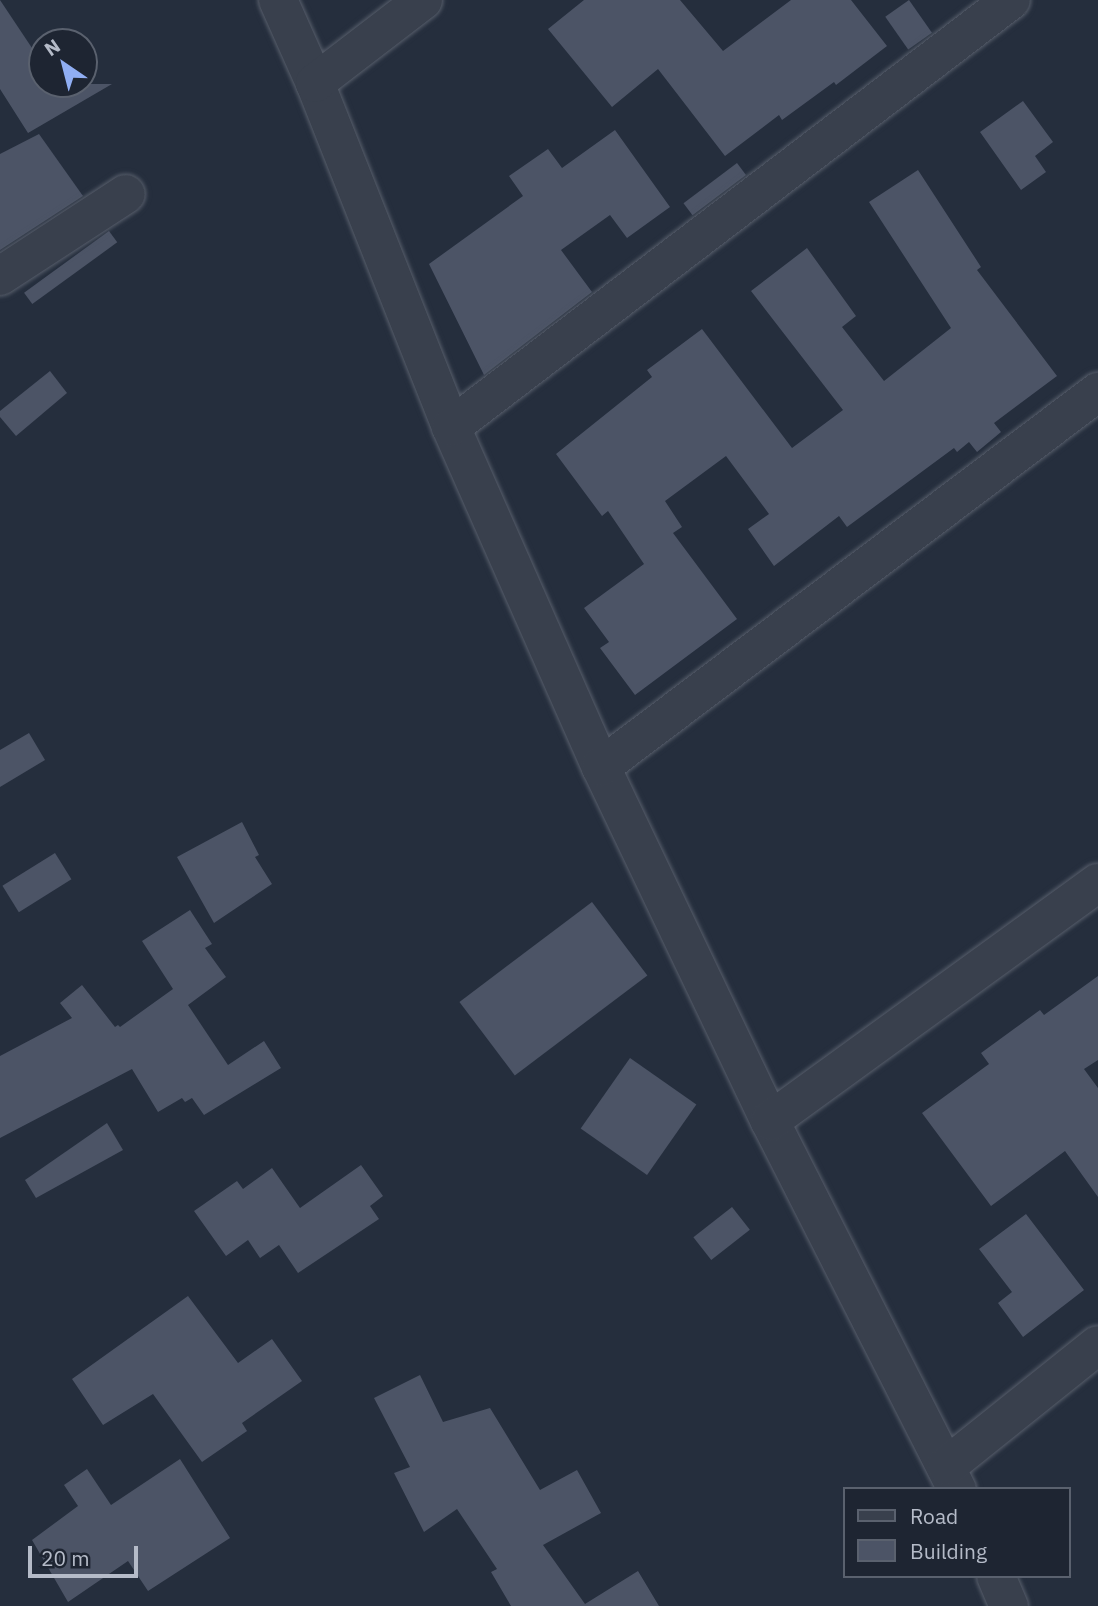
<!DOCTYPE html>
<style>
body{margin:0}
#map{position:relative;width:1098px;height:1606px;overflow:hidden;background:#252e3d;font-family:"IBM Plex Sans",sans-serif}
div>[style]{position:absolute}
.building>*{inset:0;background:#4c5466;transform-origin:0 0}
.roads{filter:drop-shadow(0 0 2px #575e6b) drop-shadow(0 0 2px #575e6b)}
.minor>*{height:38px;margin:-19px;padding:0 19px;transform-origin:19px;border-radius:19px;background:#39404d}
span{translate:-50% -50%;white-space:nowrap;text-align:center;line-height:1.15;-webkit-text-stroke:6px #1e2532;paint-order:stroke}
.legend{position:absolute;left:843px;top:1487px;width:228px;height:91px;box-sizing:border-box;background:#1e2532;border:2px solid #5a616e;margin:0;padding:9px 12px;list-style:none;font-size:21px;color:#b5bbc8}
.legend li{display:flex;align-items:center;gap:14px;height:35px}
.legend b{width:35px;border:2px solid #5a616e}
.north{position:absolute;left:28px;top:28px;width:70px;height:70px;box-sizing:border-box;background:#1e2532;border:2px solid #5a616e;border-radius:50%;rotate:325deg;font-size:19px;font-weight:700;line-height:28px;text-align:center;color:#b5bbc8}
.north::after{content:'';display:block;margin:auto;width:24px;height:32px;background:#90aef3;clip-path:polygon(50% 0,100% 100%,50% 72%,0 100%)}
.scale{position:absolute;left:28px;top:1546px;width:110px;height:32px;box-sizing:border-box;border:4px solid #b5bbc8;border-top:0;padding-left:9px;font-size:21px;line-height:24px;white-space:nowrap;color:#b5bbc8;-webkit-text-stroke:5px #1e2532;paint-order:stroke}
</style>
<div id="map">
<div class="building">
<i style="clip-path:polygon(0 0,42px 63px,42px 84px,112px 84px,28px 133px,0 89px)"></i>
<i style="clip-path:polygon(584px 0,680px 0,723px 51px,791px 0,851px 0,887px 46px,836px 85px,834px 82px,782px 120px,779px 115px,725px 156px,658px 69px,612px 107px,548px 29px)"></i>
<i style="left:909px;top:0;width:40px;height:29px;rotate:55deg"></i>
<i style="clip-path:polygon(1023px 101px,1053px 142px,1035px 156px,1046px 172px,1021px 190px,980px 132px)"></i>
<i style="clip-path:polygon(615px 130px,670px 207px,627px 238px,610px 215px,561px 250px,592px 292px,484px 375px,429px 264px,523px 196px,509px 176px,548px 149px,562px 168px)"></i>
<i style="clip-path:polygon(39px 134px,83px 196px,0 250px,0 154px)"></i>
<i style="left:737px;top:163px;width:15px;height:67px;rotate:53deg"></i>
<i style="clip-path:polygon(918px 170px,981px 267px,977px 270px,1057px 376px,994px 423px,1001px 432px,977px 452px,969px 442px,957px 452px,954px 448px,847px 527px,839px 516px,774px 566px,748px 529px,769px 514px,726px 456px,665px 501px,682px 527px,673px 533px,737px 619px,635px 695px,600px 648px,609px 642px,584px 608px,644px 564px,608px 511px,602px 516px,556px 454px,652px 377px,647px 370px,702px 329px,792px 448px,843px 410px,751px 291px,807px 248px,856px 316px,842px 327px,884px 381px,951px 328px,869px 202px)"></i>
<i style="left:109px;top:231px;width:14px;height:105px;rotate:54deg"></i>
<i style="clip-path:polygon(50px 371px,67px 393px,16px 436px,0 417px,0 411px)"></i>
<i style="clip-path:polygon(29px 733px,45px 760px,0 787px,0 750px)"></i>
<i style="clip-path:polygon(242px 822px,259px 855px,255px 857px,272px 884px,214px 923px,177px 857px)"></i>
<i style="left:55px;top:853px;width:31px;height:62px;rotate:58deg"></i>
<i style="left:592px;top:902px;width:92px;height:166px;rotate:53deg"></i>
<i style="clip-path:polygon(190px 910px,212px 944px,205px 948px,226px 977px,188px 1005px,228px 1065px,264px 1041px,281px 1068px,204px 1115px,192px 1098px,185px 1102px,182px 1098px,158px 1112px,132px 1069px,0 1138px,0 1056px,72px 1018px,60px 1003px,82px 985px,115px 1027px,118px 1025px,120px 1027px,173px 989px,142px 941px)"></i>
<i style="clip-path:polygon(1098px 976px,1098px 1060px,1084px 1069px,1098px 1088px,1098px 1197px,1065px 1151px,991px 1206px,922px 1113px,989px 1064px,981px 1053px,1040px 1010px,1044px 1015px)"></i>
<i style="left:630px;top:1058px;width:81px;height:86px;rotate:35deg"></i>
<i style="clip-path:polygon(107px 1123px,123px 1150px,36px 1198px,25px 1180px)"></i>
<i style="clip-path:polygon(361px 1165px,383px 1196px,370px 1206px,379px 1219px,298px 1273px,279px 1245px,260px 1258px,248px 1240px,226px 1256px,194px 1211px,237px 1181px,243px 1189px,272px 1168px,300px 1208px)"></i>
<i style="left:732px;top:1207px;width:29px;height:49px;rotate:52deg"></i>
<i style="clip-path:polygon(1026px 1214px,1084px 1290px,1023px 1337px,998px 1303px,1012px 1292px,979px 1249px)"></i>
<i style="clip-path:polygon(188px 1296px,238px 1363px,272px 1339px,302px 1381px,242px 1423px,247px 1431px,202px 1462px,153px 1394px,103px 1425px,72px 1379px)"></i>
<i style="clip-path:polygon(420px 1375px,443px 1422px,490px 1408px,540px 1490px,577px 1470px,601px 1513px,543px 1545px,585px 1604px,638px 1571px,659px 1606px,511px 1606px,491px 1572px,497px 1569px,457px 1509px,424px 1532px,394px 1473px,410px 1467px,374px 1398px)"></i>
<i style="clip-path:polygon(180px 1459px,230px 1538px,148px 1591px,128px 1561px,68px 1602px,32px 1540px,78px 1506px,64px 1485px,87px 1469px,111px 1505px)"></i>
</div>
<div class="roads">
<div class="minor">
<i style="left:278px;top:0;width:91px;rotate:66deg"></i>
<i style="left:315px;top:83px;width:370px;rotate:68.4deg"></i>
<i style="left:451px;top:427px;width:372px;rotate:66.2deg"></i>
<i style="left:601px;top:767px;width:392px;rotate:64.5deg"></i>
<i style="left:770px;top:1121px;width:413px;rotate:63.1deg"></i>
<i style="left:315px;top:83px;width:136px;rotate:-37.5deg"></i>
<i style="left:0;top:276px;width:150px;rotate:-33.1deg"></i>
<i style="left:451px;top:427px;width:704px;rotate:-37.33deg"></i>
<i style="left:601px;top:767px;width:623px;rotate:-37.04deg"></i>
<i style="left:770px;top:1121px;width:405px;rotate:-36deg"></i>
<i style="left:947px;top:1466px;width:193px;rotate:-38.7deg"></i>
<i style="left:996px;top:1576px;width:33px;rotate:67deg"></i>
</div>
</div>
<ul class="legend">
<li><b style="height:9px;background:#39404d"></b>Road</li>
<li><b style="height:19px;background:#4c5466"></b>Building</li>
</ul>
<div class="north">N</div>
<div class="scale">20 m</div>
</div>
